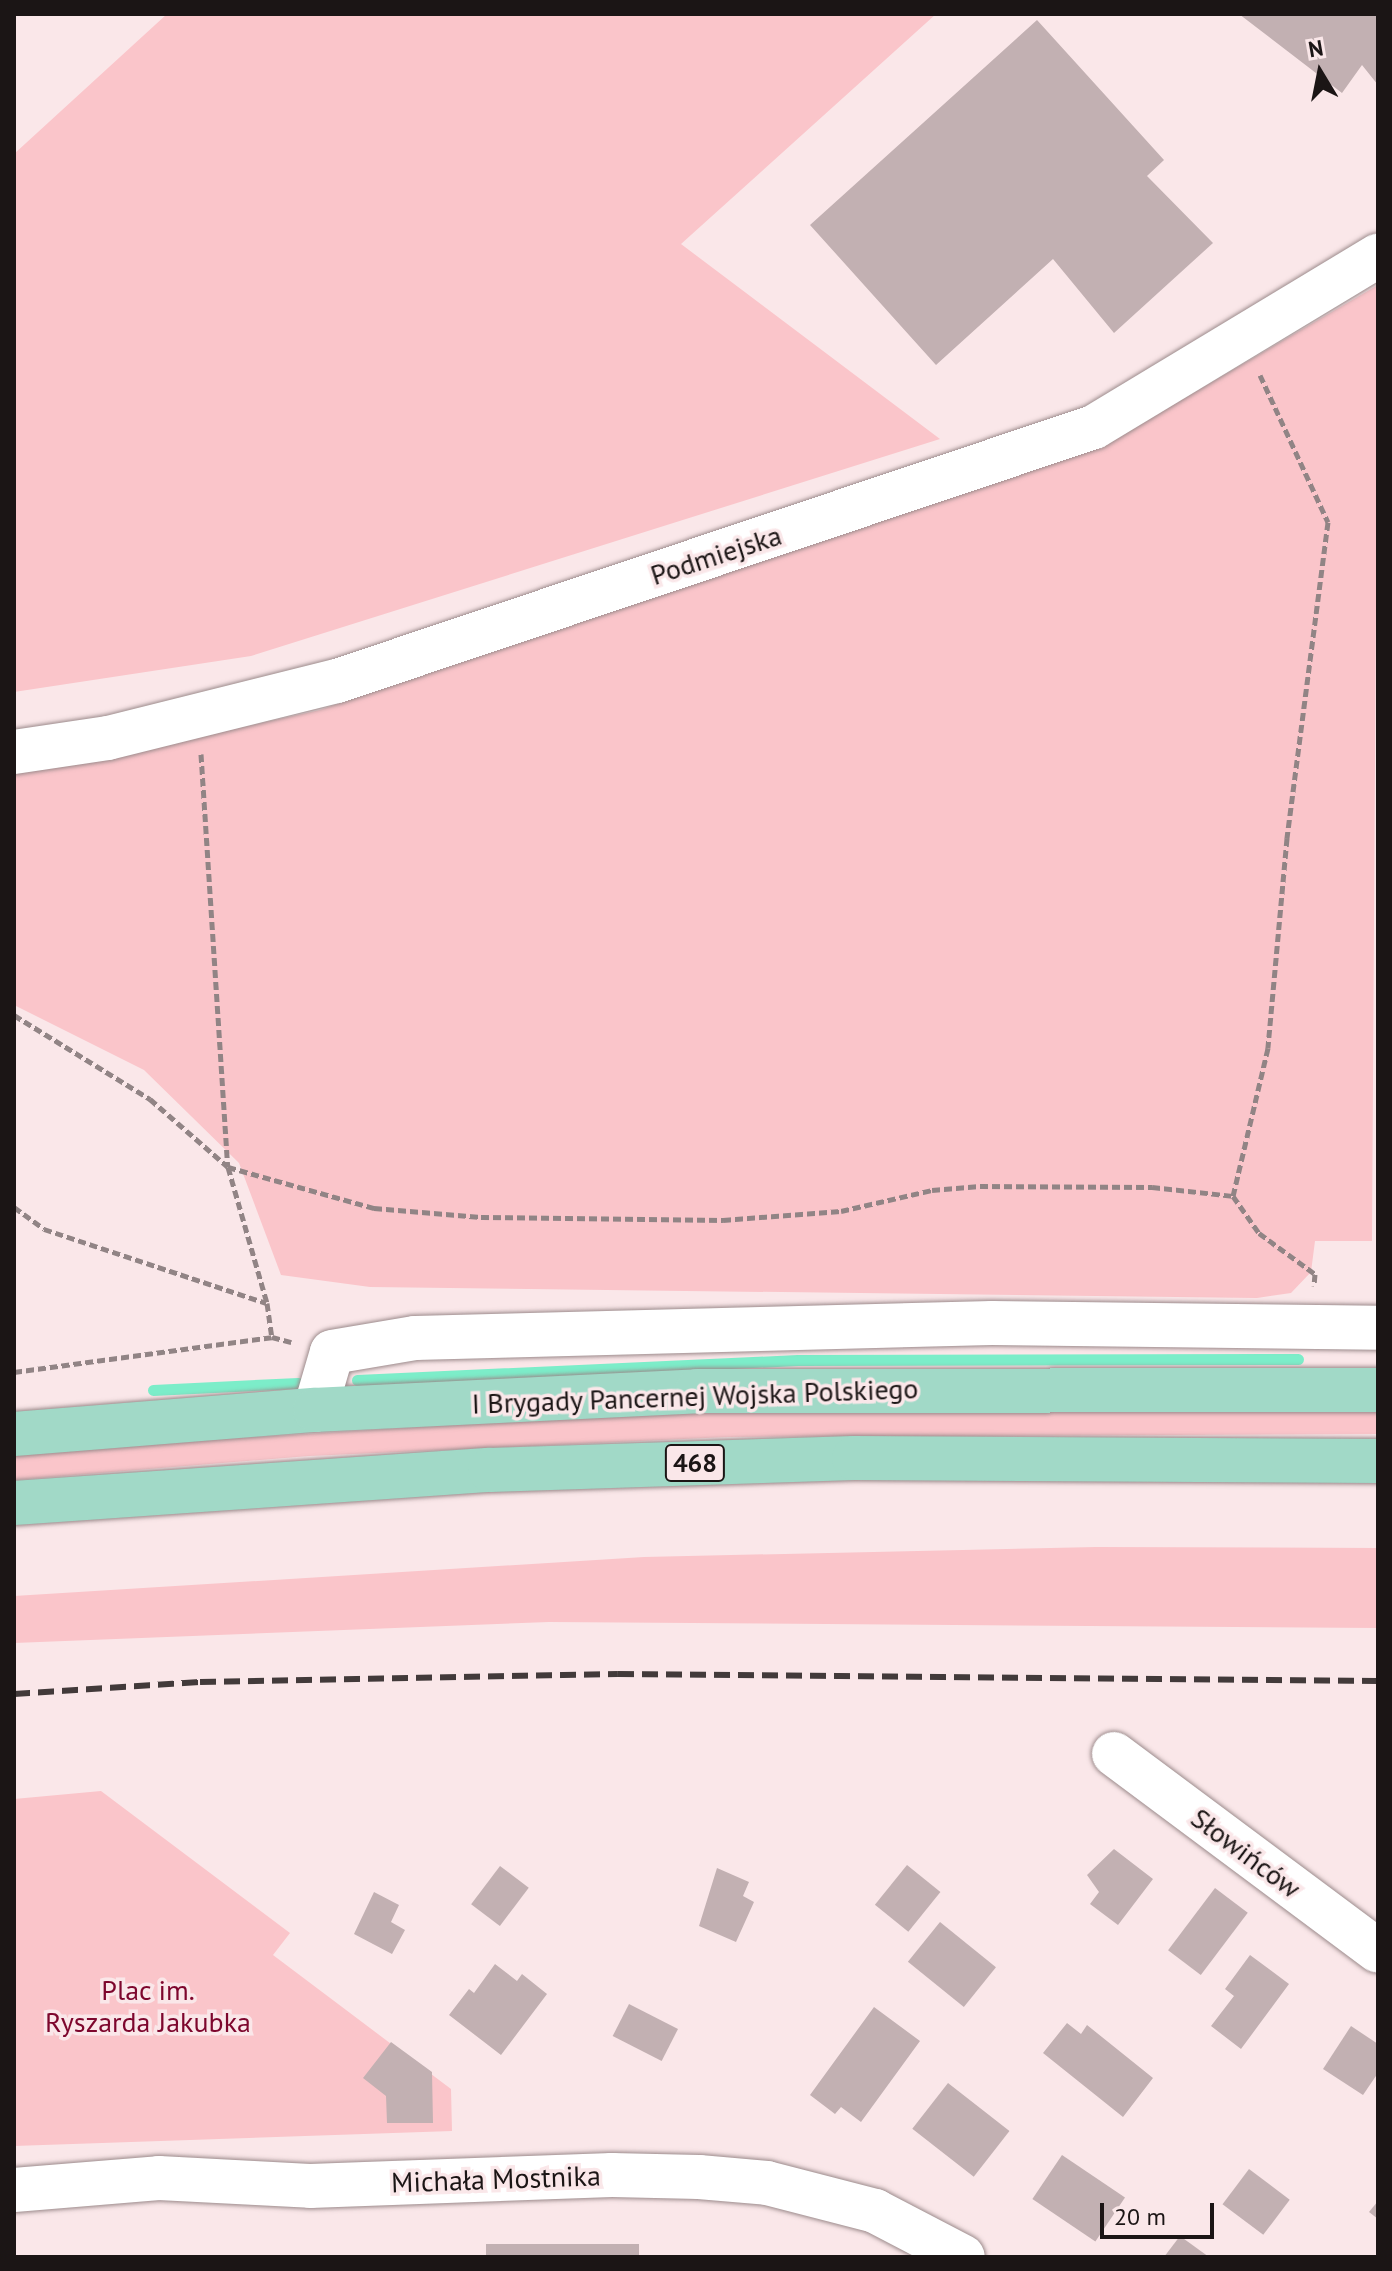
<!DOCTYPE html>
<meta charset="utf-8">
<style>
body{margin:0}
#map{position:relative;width:1392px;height:2271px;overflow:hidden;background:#fae7e9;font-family:"PT Sans",sans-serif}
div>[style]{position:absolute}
.green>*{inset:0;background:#fac5ca}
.stream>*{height:11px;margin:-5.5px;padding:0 5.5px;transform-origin:5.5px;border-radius:5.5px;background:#7cedc9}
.building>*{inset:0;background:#c2b0b2;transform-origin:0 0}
.path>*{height:5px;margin-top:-2.5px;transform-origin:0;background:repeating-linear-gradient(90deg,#918485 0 8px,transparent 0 12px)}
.roads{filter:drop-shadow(0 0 2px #9c8b8c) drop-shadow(0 0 2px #9c8b8c)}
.minor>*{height:44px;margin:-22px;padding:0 22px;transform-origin:22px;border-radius:22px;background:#fff}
.major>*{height:44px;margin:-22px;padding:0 22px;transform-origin:22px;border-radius:22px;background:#a1d9c7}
.rail>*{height:6px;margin-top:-3px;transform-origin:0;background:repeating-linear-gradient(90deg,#423a3a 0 16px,transparent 0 24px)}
span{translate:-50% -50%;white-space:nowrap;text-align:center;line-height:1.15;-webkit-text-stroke:7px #fae7e9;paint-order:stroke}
.shield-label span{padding:2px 6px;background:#fae7e9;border:2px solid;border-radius:6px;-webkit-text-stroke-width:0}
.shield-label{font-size:26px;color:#1b1515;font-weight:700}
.street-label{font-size:28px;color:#1b1515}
.park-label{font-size:28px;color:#7d062d}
.frame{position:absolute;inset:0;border:16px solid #1b1515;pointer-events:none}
.north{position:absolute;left:1280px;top:32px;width:80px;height:80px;-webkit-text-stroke:6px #fae7e9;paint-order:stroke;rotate:350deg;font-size:22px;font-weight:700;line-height:32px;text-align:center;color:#1b1515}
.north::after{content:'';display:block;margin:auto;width:28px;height:36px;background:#1b1515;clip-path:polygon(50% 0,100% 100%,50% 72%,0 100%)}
.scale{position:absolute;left:1100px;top:2203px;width:114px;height:36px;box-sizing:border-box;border:4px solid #1b1515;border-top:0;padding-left:10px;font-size:24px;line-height:28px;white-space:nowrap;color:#1b1515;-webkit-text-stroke:6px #fae7e9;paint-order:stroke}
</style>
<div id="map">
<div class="green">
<i style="clip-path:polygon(167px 14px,936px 14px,681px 244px,940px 439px,251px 656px,14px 692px,14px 154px)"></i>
<i style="clip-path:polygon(1378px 285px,1372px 1241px,1315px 1241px,1311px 1272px,1291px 1293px,1257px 1298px,370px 1287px,281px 1275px,239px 1163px,144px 1070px,14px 1005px,14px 764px,180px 741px,320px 710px,1147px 420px)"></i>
<i style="clip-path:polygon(1378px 1405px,1378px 1434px,728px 1437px,309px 1456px,14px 1480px,14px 1452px,728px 1408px)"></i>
<i style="clip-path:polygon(1096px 1547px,1378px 1548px,1378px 1628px,549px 1622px,14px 1643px,14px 1596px,644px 1557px)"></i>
<i style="clip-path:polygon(101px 1791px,290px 1933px,273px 1955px,451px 2089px,452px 2131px,14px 2146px,14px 1799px)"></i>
</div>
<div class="stream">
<i style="left:357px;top:1380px;width:441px;rotate:-2.6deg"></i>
<i style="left:798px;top:1360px;width:500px;rotate:-0.11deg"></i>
<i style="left:153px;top:1390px;width:145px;rotate:-2.8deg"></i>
</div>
<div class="building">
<i style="clip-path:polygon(1239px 14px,1378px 14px,1378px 85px,1362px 65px,1342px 93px)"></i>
<i style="clip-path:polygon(1037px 20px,1164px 160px,1147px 176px,1213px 243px,1114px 333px,1053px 259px,936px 365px,810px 225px)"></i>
<i style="clip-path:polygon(1114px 1849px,1153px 1879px,1118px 1925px,1090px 1904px,1099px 1892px,1087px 1875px)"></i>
<i style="left:907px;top:1865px;width:43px;height:51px;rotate:39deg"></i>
<i style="left:500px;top:1866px;width:36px;height:48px;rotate:37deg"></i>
<i style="clip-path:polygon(717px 1868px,749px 1882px,743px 1896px,754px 1902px,736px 1942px,699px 1926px)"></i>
<i style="left:1215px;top:1888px;width:41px;height:78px;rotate:37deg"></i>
<i style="clip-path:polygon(374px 1892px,399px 1905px,391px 1922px,405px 1930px,392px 1954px,354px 1934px)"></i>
<i style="left:940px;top:1922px;width:72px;height:51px;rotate:39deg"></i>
<i style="clip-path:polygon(1250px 1955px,1289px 1984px,1241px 2049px,1211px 2026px,1234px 1996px,1225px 1989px)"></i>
<i style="clip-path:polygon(495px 1964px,517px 1981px,522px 1974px,547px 1994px,501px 2055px,449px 2015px,469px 1989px,474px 1993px)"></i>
<i style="left:629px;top:2004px;width:55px;height:36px;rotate:27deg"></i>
<i style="clip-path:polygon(874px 2007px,920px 2041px,861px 2122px,841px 2107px,835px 2114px,810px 2095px)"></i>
<i style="clip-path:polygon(1067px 2023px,1081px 2034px,1087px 2025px,1153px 2078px,1123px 2117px,1043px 2053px)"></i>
<i style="clip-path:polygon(1351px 2026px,1378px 2044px,1378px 2073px,1363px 2095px,1323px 2069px)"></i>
<i style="clip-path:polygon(391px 2042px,432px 2072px,433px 2123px,387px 2123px,386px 2096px,363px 2078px)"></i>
<i style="left:948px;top:2083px;width:78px;height:58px;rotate:38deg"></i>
<i style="left:1062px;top:2155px;width:76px;height:53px;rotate:34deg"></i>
<i style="left:1249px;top:2169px;width:51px;height:44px;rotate:37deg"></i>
<i style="clip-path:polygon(1378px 2201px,1378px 2219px,1369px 2212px)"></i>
<i style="clip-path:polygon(1180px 2236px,1209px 2257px,1164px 2257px)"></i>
<i style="left:486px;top:2244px;width:153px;height:13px"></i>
</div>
<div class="path">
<i style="left:1260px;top:375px;width:162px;rotate:65.2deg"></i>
<i style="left:1328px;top:522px;width:319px;rotate:97.4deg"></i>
<i style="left:1287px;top:838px;width:211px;rotate:95.2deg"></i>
<i style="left:1268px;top:1048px;width:152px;rotate:103.3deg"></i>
<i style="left:1233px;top:1196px;width:45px;rotate:54.9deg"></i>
<i style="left:1259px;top:1233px;width:69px;rotate:36.2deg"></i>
<i style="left:1315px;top:1274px;width:12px;rotate:95deg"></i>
<i style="left:201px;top:754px;width:414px;rotate:86.3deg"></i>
<i style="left:228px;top:1167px;width:141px;rotate:74deg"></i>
<i style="left:267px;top:1303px;width:34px;rotate:82deg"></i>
<i style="left:272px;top:1337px;width:20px;rotate:15deg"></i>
<i style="left:14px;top:1015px;width:160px;rotate:31.7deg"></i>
<i style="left:150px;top:1099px;width:103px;rotate:41.1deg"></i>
<i style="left:228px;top:1167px;width:152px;rotate:15.7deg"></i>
<i style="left:374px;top:1208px;width:107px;rotate:4.8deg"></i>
<i style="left:481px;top:1217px;width:242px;rotate:0.7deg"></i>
<i style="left:723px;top:1220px;width:118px;rotate:-4.4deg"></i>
<i style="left:841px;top:1211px;width:93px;rotate:-13deg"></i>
<i style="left:932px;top:1190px;width:48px;rotate:-4.8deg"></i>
<i style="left:980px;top:1186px;width:172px;rotate:0.3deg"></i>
<i style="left:1152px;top:1187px;width:81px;rotate:6.3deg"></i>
<i style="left:14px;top:1207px;width:37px;rotate:36deg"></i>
<i style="left:44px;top:1229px;width:234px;rotate:18.4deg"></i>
<i style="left:14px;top:1372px;width:260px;rotate:-7.7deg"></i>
</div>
<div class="roads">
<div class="minor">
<i style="left:14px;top:752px;width:95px;rotate:-8.5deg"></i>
<i style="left:108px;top:738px;width:236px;rotate:-14deg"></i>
<i style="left:337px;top:681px;width:798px;rotate:-18.55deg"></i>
<i style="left:1094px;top:427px;width:332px;rotate:-31.1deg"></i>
<i style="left:315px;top:1410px;width:60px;rotate:-73.7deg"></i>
<i style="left:332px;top:1352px;width:84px;rotate:-9.6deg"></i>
<i style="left:415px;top:1338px;width:577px;rotate:-1.49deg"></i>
<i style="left:992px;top:1323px;width:386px;rotate:0.7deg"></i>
<i style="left:1114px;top:1754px;width:329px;rotate:36.7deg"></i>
<i style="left:14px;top:2190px;width:145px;rotate:-4.7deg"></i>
<i style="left:159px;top:2178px;width:151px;rotate:3deg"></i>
<i style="left:310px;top:2186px;width:302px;rotate:-2.1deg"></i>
<i style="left:612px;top:2175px;width:87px;rotate:1.3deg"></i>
<i style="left:699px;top:2177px;width:68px;rotate:5deg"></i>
<i style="left:767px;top:2183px;width:112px;rotate:14.5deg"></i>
<i style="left:875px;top:2211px;width:99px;rotate:27.6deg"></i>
</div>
<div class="major">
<i style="left:14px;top:1434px;width:302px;rotate:-4.6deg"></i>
<i style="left:315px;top:1410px;width:382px;rotate:-2.8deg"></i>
<i style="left:697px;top:1391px;width:681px;rotate:-0.08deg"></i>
<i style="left:14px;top:1503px;width:477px;rotate:-4deg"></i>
<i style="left:490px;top:1470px;width:364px;rotate:-1.9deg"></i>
<i style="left:854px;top:1458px;width:524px;rotate:0.33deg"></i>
</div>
</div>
<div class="rail">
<i style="left:14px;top:1694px;width:186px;rotate:-3.7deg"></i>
<i style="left:200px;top:1682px;width:418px;rotate:-1.1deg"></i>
<i style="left:618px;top:1674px;width:760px;rotate:0.53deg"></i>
</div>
<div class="shield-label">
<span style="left:695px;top:1463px">468</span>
</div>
<div class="street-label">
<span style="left:716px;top:555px;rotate:-18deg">Podmiejska</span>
<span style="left:695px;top:1396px;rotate:-2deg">I Brygady Pancernej Wojska Polskiego</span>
<span style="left:1246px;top:1853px;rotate:37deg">Słowińców</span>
<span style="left:496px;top:2179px;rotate:-2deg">Michała Mostnika</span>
</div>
<div class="park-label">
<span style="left:148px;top:2006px">Plac im.<br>Ryszarda Jakubka</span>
</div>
<div class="frame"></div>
<div class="north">N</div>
<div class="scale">20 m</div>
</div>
